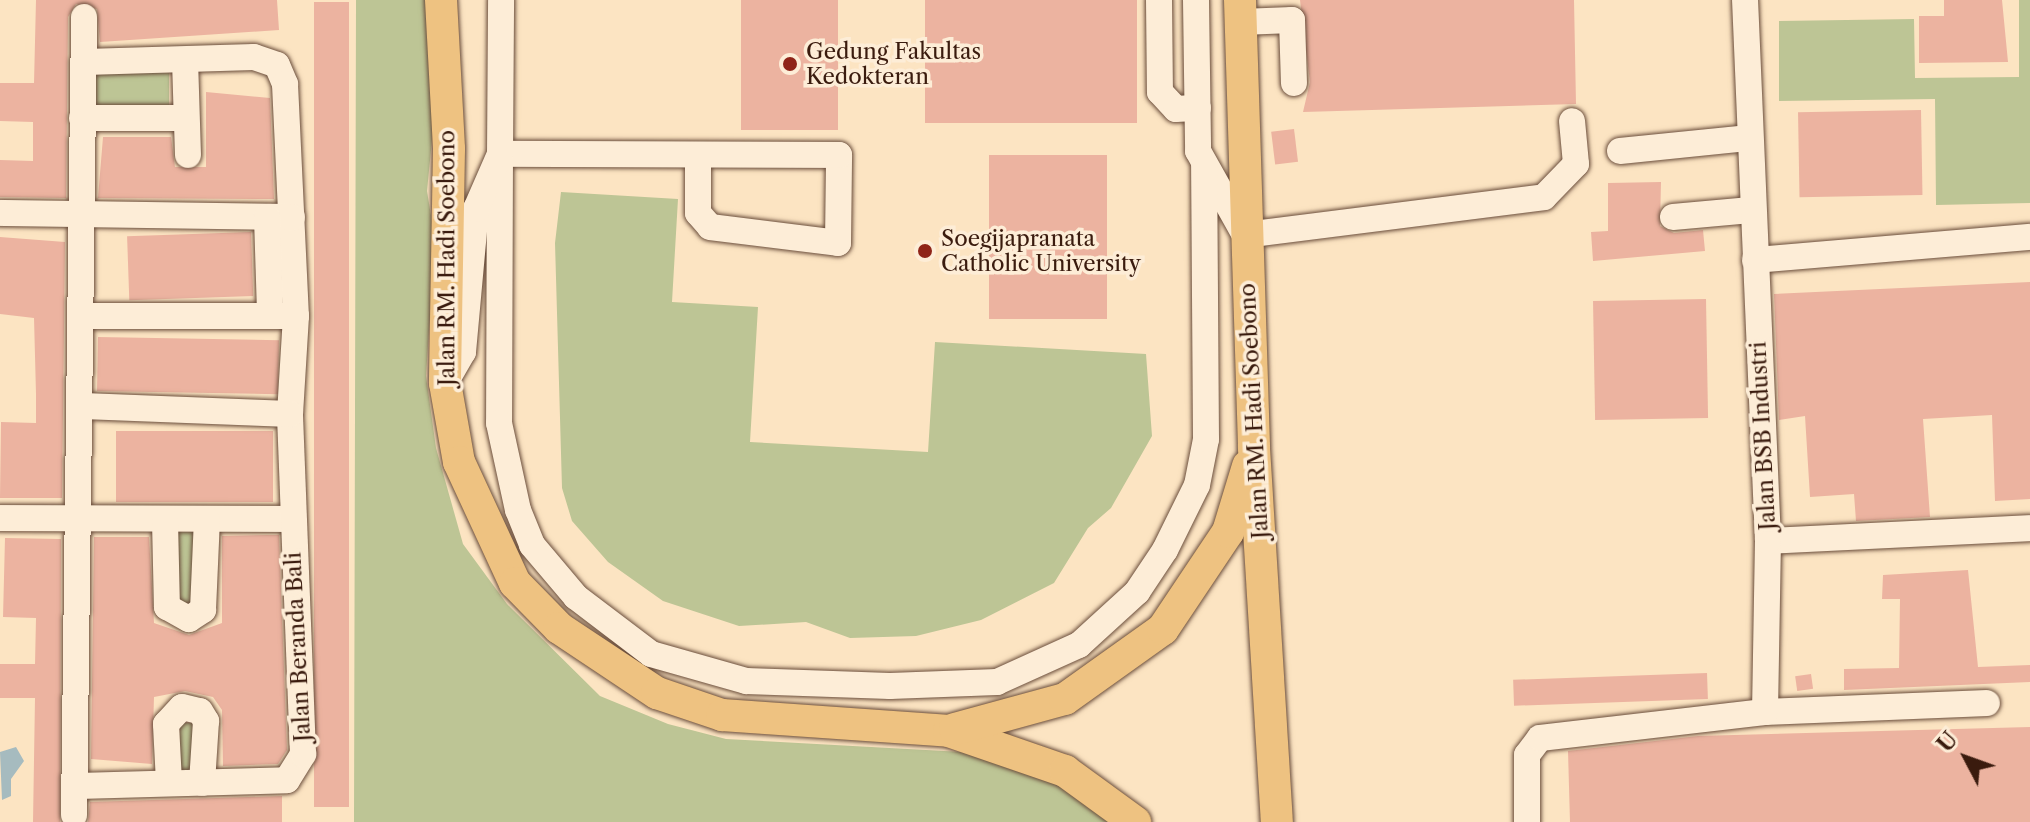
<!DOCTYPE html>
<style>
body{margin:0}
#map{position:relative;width:2030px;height:822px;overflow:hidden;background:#fce4c2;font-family:"Libre Caslon Text",serif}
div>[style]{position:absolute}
.green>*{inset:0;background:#bdc595;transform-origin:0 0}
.water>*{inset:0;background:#a6bbbf}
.building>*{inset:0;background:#ecb3a0;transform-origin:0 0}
.roads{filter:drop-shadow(0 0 2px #6a4d3b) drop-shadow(0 0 2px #6a4d3b)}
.minor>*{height:26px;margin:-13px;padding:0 13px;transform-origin:13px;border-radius:13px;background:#fdedd7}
.major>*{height:32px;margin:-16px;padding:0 16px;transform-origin:16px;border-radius:16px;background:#eec281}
.dots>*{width:22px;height:22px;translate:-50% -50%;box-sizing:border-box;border:4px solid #fdedd7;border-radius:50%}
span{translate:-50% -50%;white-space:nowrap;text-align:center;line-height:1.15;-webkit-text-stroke:7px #fdedd7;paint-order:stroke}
.poi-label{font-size:22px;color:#3a1b0e}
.left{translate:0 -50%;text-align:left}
.street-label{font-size:22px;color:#3a1b0e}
.north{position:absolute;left:1926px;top:718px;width:80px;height:80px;-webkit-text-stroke:6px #fdedd7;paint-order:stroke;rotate:311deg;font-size:22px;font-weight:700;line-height:32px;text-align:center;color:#3a1b0e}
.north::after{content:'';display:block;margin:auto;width:28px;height:36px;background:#3a1b0e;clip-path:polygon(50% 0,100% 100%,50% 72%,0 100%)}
</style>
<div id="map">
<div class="green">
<i style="clip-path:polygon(356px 0,431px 0,436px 99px,427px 191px,435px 240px,426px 376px,436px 448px,463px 544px,507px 604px,600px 696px,668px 724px,726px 739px,962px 752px,1065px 782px,1121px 822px,354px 822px)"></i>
<i style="clip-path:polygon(2019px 0,2030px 0,2030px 203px,1936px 205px,1935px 99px,1779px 101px,1779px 21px,1914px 19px,1915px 78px,2019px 77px)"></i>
<i style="left:87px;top:73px;width:82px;height:41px"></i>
<i style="clip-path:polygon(561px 192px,678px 199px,672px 302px,758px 307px,750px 442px,928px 452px,935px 342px,1146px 354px,1152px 436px,1111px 508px,1088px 528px,1054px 583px,981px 620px,916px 636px,850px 638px,806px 622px,739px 626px,663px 601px,608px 562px,572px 521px,562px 488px,555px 243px)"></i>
<i style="clip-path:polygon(175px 531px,197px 532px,193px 609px,175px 608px)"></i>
<i style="left:180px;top:723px;width:18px;height:53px"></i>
</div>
<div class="water">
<i style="clip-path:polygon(16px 747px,24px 761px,11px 779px,11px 796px,2px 800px,0 752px)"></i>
</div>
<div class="building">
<i style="clip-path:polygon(36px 0,277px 0,279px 30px,100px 42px,97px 9px,76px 4px,68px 17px,66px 198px,0 197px,0 160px,33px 161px,33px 122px,0 121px,0 83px,34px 83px)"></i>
<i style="left:741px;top:0;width:97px;height:130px"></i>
<i style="left:925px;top:0;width:212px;height:123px"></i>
<i style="clip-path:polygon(1300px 0,1574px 0,1576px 104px,1303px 112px,1310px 82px)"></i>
<i style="clip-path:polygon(1944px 0,2002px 0,2008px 62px,1919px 63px,1919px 16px,1944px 16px)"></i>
<i style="left:314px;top:2px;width:35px;height:805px"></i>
<i style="clip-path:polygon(206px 92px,270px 98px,274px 199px,98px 198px,103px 137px,171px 137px,175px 167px,206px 167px)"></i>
<i style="left:1921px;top:110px;width:85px;height:123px;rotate:89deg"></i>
<i style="left:1294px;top:129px;width:33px;height:23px;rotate:83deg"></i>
<i style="left:1107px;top:155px;width:164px;height:118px;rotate:90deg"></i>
<i style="clip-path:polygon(1661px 182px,1660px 226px,1674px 233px,1703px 230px,1705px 251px,1593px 261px,1591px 232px,1608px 231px,1608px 183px)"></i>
<i style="left:251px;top:232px;width:64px;height:124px;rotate:88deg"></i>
<i style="clip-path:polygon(0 237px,65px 242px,62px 498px,0 498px,1px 422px,36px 423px,36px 394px,34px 318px,0 314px)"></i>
<i style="clip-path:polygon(2030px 282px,2030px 499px,1995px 501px,1992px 415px,1923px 419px,1930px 517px,1856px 521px,1854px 494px,1810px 497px,1805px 416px,1779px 420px,1774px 294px)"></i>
<i style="left:1706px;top:299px;width:119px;height:113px;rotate:89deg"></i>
<i style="left:98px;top:337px;width:181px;height:54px;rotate:1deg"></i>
<i style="left:116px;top:431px;width:157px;height:71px"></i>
<i style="clip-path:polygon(268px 535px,279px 535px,287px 750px,278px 764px,223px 766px,222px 710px,213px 697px,185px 691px,154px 697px,152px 764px,91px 759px,94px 537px,149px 537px,154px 623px,189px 635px,222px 623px,222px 536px)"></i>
<i style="clip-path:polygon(5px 538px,61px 539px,60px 822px,33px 822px,35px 698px,0 698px,0 664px,35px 664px,36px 618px,3px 617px)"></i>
<i style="clip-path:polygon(1968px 570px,1978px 667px,2030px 665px,2030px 682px,1844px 690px,1844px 669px,1899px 668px,1900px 599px,1882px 599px,1883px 575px)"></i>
<i style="left:1707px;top:673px;width:26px;height:194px;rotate:88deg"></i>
<i style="left:1811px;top:674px;width:15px;height:16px;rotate:82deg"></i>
<i style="clip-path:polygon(2030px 727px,2030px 822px,1570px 822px,1568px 751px,1698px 736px)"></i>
<i style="clip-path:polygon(282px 796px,282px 822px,88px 822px,90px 802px)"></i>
</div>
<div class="roads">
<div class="minor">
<i style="left:1159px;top:0;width:92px;rotate:89.4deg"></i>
<i style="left:1160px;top:92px;width:23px;rotate:47deg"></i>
<i style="left:1176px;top:109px;width:22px;rotate:-3deg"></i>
<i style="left:1196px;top:0;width:151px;rotate:89.2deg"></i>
<i style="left:1198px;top:151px;width:96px;rotate:60.8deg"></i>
<i style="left:1245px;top:235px;width:301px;rotate:-7.2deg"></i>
<i style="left:1544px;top:197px;width:46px;rotate:-45.9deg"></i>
<i style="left:1576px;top:164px;width:43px;rotate:-95.3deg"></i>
<i style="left:1241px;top:22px;width:51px;rotate:-2.2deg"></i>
<i style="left:1292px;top:20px;width:63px;rotate:88.2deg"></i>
<i style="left:185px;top:60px;width:95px;rotate:88.2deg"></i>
<i style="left:85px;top:62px;width:169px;rotate:-1.7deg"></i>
<i style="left:254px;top:57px;width:24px;rotate:19deg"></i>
<i style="left:277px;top:65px;width:21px;rotate:67deg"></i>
<i style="left:285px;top:84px;width:232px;rotate:87.3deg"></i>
<i style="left:296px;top:316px;width:98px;rotate:93.5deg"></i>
<i style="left:82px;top:118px;width:104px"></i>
<i style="left:1620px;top:151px;width:130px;rotate:-5.8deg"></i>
<i style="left:698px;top:157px;width:56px;rotate:90deg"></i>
<i style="left:698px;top:213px;width:18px;rotate:49deg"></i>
<i style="left:710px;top:227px;width:129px;rotate:7.1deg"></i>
<i style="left:838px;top:243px;width:88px;rotate:-89.3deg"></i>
<i style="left:839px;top:155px;width:339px;rotate:-179.8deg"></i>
<i style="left:500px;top:154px;width:269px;rotate:90.2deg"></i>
<i style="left:499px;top:423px;width:89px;rotate:77.7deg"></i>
<i style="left:518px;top:510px;width:38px;rotate:68deg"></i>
<i style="left:532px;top:545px;width:68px;rotate:49.8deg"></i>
<i style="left:576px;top:597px;width:94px;rotate:37.2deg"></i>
<i style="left:651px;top:654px;width:99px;rotate:15.9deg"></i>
<i style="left:746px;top:681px;width:144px;rotate:2deg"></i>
<i style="left:890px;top:686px;width:107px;rotate:-2.1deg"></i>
<i style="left:997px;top:682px;width:90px;rotate:-24.3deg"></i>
<i style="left:1079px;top:645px;width:79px;rotate:-42.4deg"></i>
<i style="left:1137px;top:592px;width:50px;rotate:-56.3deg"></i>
<i style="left:1165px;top:550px;width:72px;rotate:-63.8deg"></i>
<i style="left:1197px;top:485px;width:47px;rotate:-78.9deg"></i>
<i style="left:1206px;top:439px;width:275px;rotate:-90.4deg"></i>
<i style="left:0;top:213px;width:292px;rotate:0.8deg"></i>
<i style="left:267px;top:217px;width:97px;rotate:88.2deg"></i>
<i style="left:1673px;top:217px;width:78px;rotate:-5.1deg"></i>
<i style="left:1755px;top:260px;width:276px;rotate:-4.8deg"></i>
<i style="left:84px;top:316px;width:212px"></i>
<i style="left:445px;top:383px;width:36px;rotate:-60deg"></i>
<i style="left:463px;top:352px;width:144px;rotate:-84.8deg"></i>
<i style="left:476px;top:209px;width:60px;rotate:-66.4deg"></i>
<i style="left:500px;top:154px;width:154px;rotate:-89.6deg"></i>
<i style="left:0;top:518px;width:291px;rotate:0.2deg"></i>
<i style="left:165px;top:521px;width:86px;rotate:88.7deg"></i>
<i style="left:167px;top:607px;width:25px;rotate:29deg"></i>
<i style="left:189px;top:619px;width:17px;rotate:-33deg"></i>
<i style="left:203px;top:610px;width:90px;rotate:-87.5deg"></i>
<i style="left:1768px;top:541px;width:262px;rotate:-2.8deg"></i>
<i style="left:1765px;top:712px;width:222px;rotate:-2.3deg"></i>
<i style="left:169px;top:782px;width:58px;rotate:-93deg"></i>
<i style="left:166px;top:724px;width:23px;rotate:-47deg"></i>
<i style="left:182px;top:707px;width:18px;rotate:13deg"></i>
<i style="left:200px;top:711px;width:12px;rotate:59deg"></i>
<i style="left:206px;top:721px;width:62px;rotate:93.7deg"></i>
<i style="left:78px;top:786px;width:209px;rotate:-1.6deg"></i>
<i style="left:287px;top:780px;width:31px;rotate:-58deg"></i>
<i style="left:303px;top:754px;width:340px;rotate:-92.2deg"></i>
<i style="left:290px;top:414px;width:207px;rotate:-177.8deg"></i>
<i style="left:74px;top:815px;width:798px;rotate:-89.28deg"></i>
<i style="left:1527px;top:822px;width:67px;rotate:-90deg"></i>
<i style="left:1527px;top:755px;width:21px;rotate:-53deg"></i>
<i style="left:1540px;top:738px;width:226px;rotate:-6.6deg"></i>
<i style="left:1765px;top:712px;width:171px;rotate:-89deg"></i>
<i style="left:1768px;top:541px;width:541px;rotate:-92.43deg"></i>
</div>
<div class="major">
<i style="left:441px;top:0;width:149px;rotate:86.9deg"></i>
<i style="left:449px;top:149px;width:234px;rotate:91deg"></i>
<i style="left:445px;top:383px;width:80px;rotate:80deg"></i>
<i style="left:459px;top:462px;width:133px;rotate:65.2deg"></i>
<i style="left:515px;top:583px;width:63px;rotate:45.6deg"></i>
<i style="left:559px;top:628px;width:118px;rotate:33.6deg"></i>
<i style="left:657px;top:693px;width:69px;rotate:18.7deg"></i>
<i style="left:722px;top:715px;width:228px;rotate:4deg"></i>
<i style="left:949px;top:731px;width:123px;rotate:19deg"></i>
<i style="left:1065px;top:771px;width:87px;rotate:36.1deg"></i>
<i style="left:1240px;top:0;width:448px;rotate:88.2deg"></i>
<i style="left:1254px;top:448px;width:375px;rotate:86.5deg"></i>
<i style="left:955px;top:729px;width:114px;rotate:-15.3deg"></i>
<i style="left:1065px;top:699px;width:120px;rotate:-35.5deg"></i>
<i style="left:1163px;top:629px;width:117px;rotate:-56.2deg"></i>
<i style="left:1228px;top:532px;width:69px;rotate:-73.1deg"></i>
</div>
</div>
<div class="dots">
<i style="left:790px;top:64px;background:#8f2418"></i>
<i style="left:925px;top:251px;background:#8f2418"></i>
</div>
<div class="poi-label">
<span class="left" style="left:806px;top:64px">Gedung Fakultas<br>Kedokteran</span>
<span class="left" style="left:941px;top:251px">Soegijapranata<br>Catholic University</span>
</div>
<div class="street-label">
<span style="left:447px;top:258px;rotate:-90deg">Jalan RM. Hadi Soebono</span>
<span style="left:1254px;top:411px;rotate:-93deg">Jalan RM. Hadi Soebono</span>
<span style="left:1763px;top:436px;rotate:-93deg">Jalan BSB Industri</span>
<span style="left:298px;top:647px;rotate:-93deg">Jalan Beranda Bali</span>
</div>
<div class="north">U</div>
</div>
